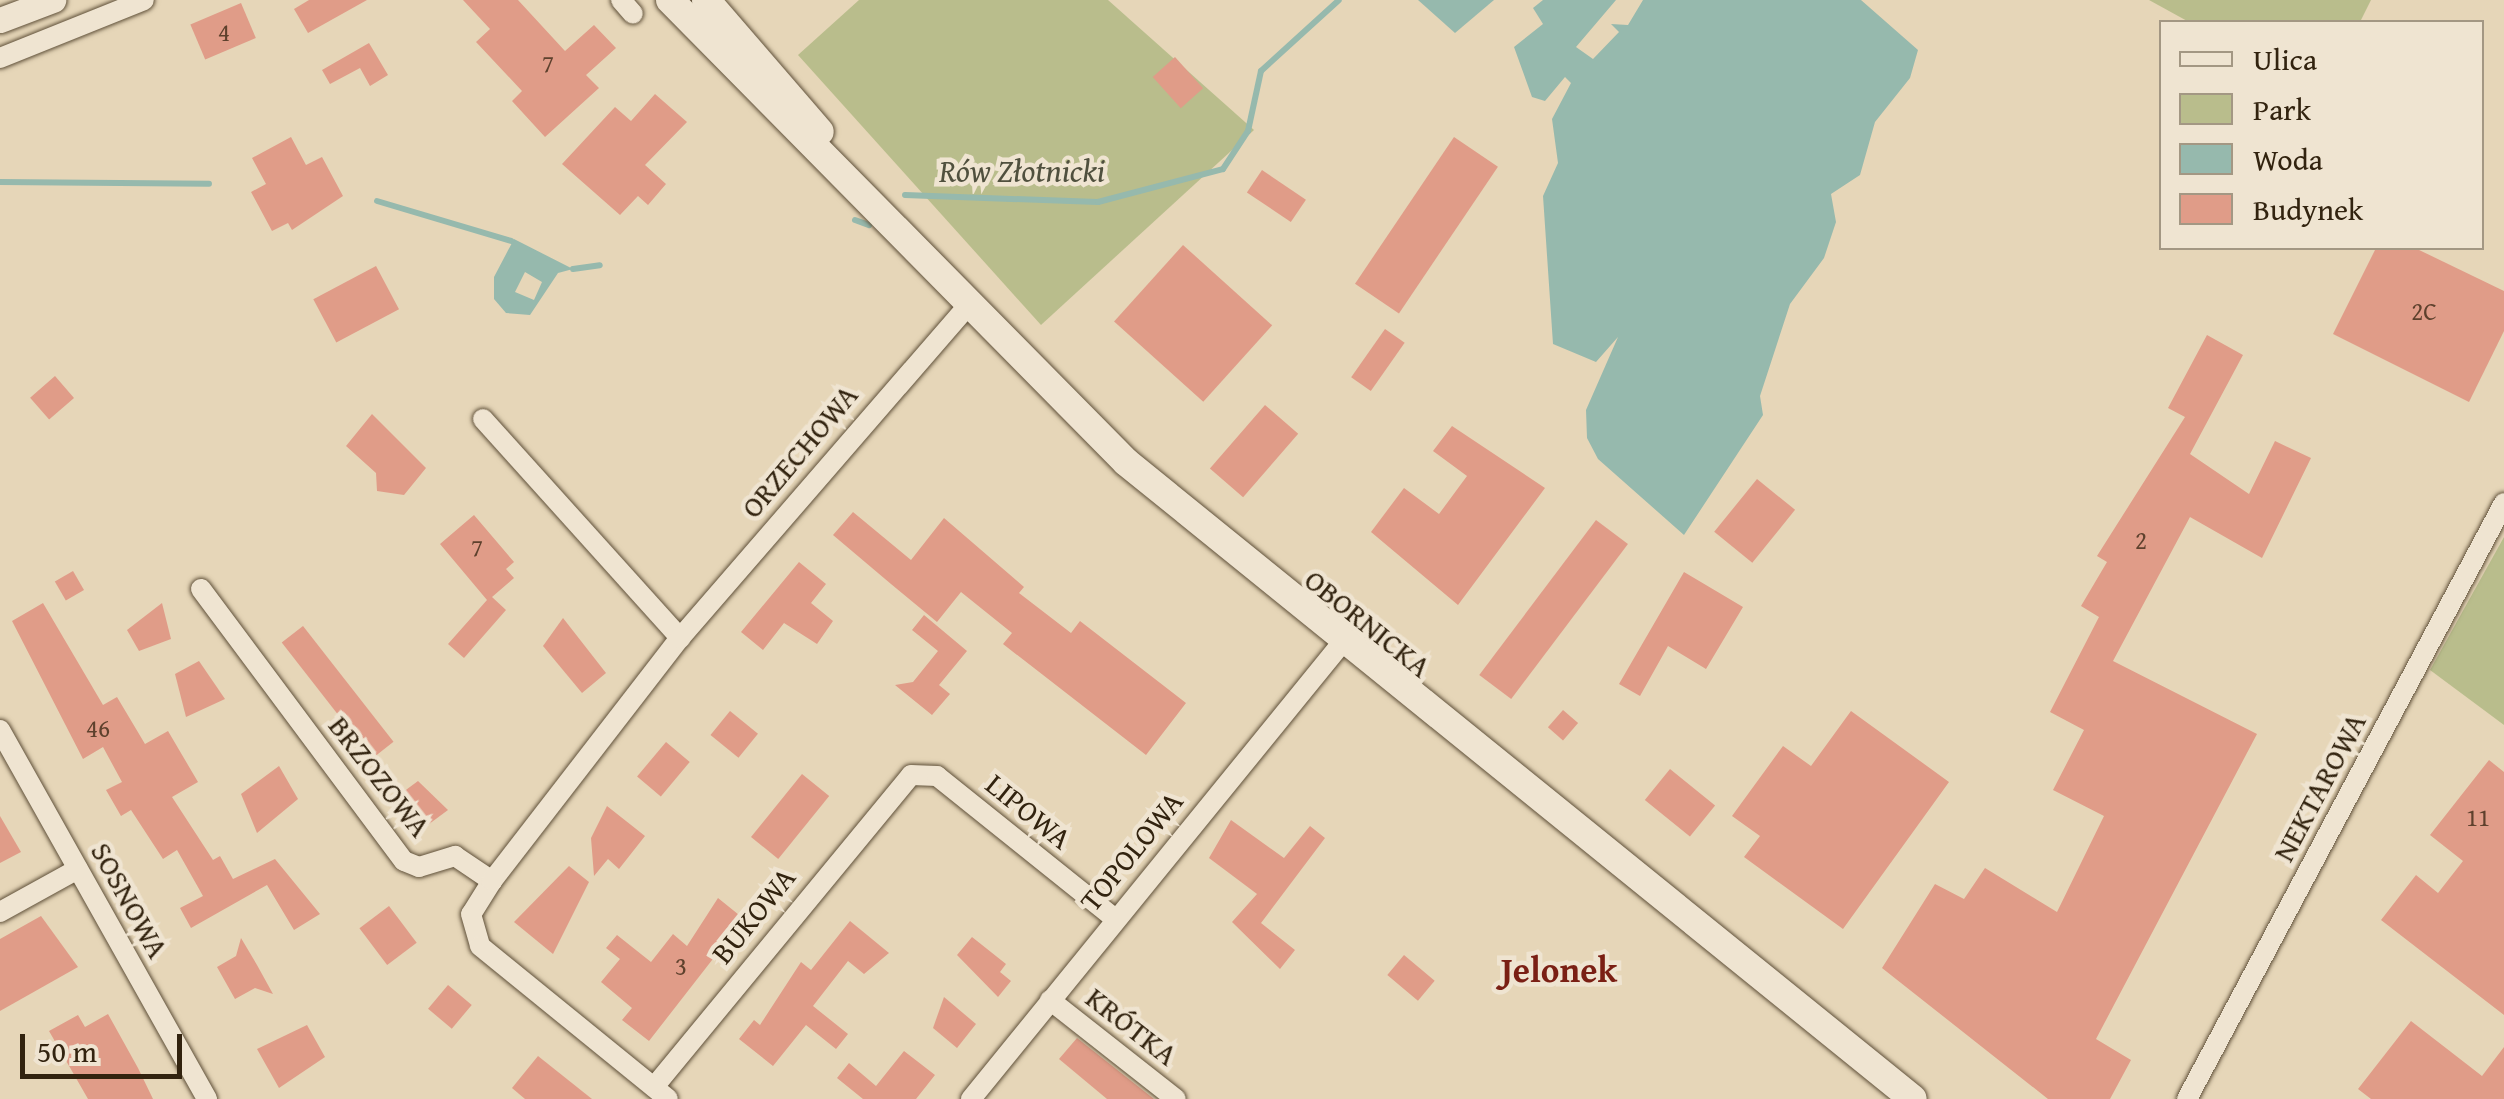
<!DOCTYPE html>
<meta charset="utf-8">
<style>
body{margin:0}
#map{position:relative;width:2504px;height:1099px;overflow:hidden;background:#e6d6b8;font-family:"Gentium Book Plus",serif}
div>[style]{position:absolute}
.green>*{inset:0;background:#b9bd8c}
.water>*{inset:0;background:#96b9ad}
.stream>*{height:6px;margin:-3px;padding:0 3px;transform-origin:3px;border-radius:3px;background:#96b9ad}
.building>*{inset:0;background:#e09c88;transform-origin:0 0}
.roads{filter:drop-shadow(0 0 2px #5f5039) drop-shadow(0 0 2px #5f5039)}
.minor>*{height:20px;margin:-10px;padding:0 10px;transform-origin:10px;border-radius:10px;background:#efe4d1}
.tertiary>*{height:25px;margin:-12.5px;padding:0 12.5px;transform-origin:12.5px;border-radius:12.5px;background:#efe4d1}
.secondary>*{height:28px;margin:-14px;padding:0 14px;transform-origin:14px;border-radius:14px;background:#efe4d1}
span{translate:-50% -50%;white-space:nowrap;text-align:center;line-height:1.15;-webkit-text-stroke:9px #efe4d1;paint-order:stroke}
.number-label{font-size:25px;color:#5e412d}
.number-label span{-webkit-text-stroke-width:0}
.street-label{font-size:30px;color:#32230f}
.water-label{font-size:32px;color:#50503e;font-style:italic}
.quarter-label{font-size:35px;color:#7a1f14;font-weight:700}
.legend{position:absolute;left:2159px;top:20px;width:325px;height:230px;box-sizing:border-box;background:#efe4d1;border:2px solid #a39783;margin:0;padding:12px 18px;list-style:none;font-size:30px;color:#32230f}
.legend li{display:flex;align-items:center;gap:20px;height:50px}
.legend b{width:50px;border:2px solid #a39783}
.scale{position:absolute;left:20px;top:1034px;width:162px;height:45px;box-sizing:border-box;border:5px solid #32230f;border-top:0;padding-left:12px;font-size:30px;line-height:35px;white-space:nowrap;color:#32230f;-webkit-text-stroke:8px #efe4d1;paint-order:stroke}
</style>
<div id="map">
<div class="green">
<i style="clip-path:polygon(859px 0,1108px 0,1254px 130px,1041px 325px,798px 55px)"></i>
<i style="clip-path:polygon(2149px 0,2371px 0,2360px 22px,2189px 22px)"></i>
<i style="clip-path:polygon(2504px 537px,2504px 725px,2430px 670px)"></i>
</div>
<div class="water">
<i style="clip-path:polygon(1418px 0,1494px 0,1455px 33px)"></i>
<i style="clip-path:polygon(1543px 0,1616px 0,1576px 47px,1593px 59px,1619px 32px,1611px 24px,1628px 25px,1643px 0,1861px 0,1918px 50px,1910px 78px,1875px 122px,1860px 175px,1831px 194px,1836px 222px,1824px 258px,1790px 304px,1760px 396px,1763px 415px,1684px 535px,1598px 459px,1587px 438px,1586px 410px,1618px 337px,1596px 362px,1553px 344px,1543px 196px,1558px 163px,1552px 119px,1571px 83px,1565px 77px,1545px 101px,1532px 97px,1514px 47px,1543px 24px,1533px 8px)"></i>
<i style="clip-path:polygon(evenodd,514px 239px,573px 269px,558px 273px,530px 315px,506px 313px,494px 299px,494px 277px,514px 239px,525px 272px,542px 282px,534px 300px,515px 292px,525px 272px)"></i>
</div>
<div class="stream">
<i style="left:0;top:182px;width:209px;rotate:0.5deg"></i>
<i style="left:905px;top:195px;width:193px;rotate:2.1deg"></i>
<i style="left:1098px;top:202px;width:129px;rotate:-14.8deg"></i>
<i style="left:1223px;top:169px;width:45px;rotate:-56.7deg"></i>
<i style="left:1248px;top:131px;width:61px;rotate:-77.8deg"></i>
<i style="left:1261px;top:71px;width:105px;rotate:-42.3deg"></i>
<i style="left:377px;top:201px;width:140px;rotate:16.6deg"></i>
<i style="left:855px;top:220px;width:15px;rotate:20deg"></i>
<i style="left:573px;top:269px;width:27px;rotate:-8deg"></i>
</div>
<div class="building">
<i style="clip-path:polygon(309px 0,367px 0,308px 33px,294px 9px)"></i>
<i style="clip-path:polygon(463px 0,518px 0,565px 51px,594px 25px,616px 48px,586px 75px,599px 88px,545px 137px,512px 101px,522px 91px,476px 42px,490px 29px)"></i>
<i style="left:241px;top:3px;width:38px;height:55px;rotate:67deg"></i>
<i style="clip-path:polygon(369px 43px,388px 75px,370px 86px,360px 68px,330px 84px,322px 70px)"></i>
<i style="left:1175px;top:57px;width:42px;height:30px;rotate:48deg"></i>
<i style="clip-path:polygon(655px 94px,687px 122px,645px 165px,666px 184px,648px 205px,638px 196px,620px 215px,562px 164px,615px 107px,631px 121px)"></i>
<i style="clip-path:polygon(291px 137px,306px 165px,322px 157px,343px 196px,292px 230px,288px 223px,272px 231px,251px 192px,266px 184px,252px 158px)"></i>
<i style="left:1454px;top:137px;width:53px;height:177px;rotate:34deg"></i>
<i style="left:1262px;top:170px;width:53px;height:27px;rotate:34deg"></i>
<i style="left:1183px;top:245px;width:120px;height:103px;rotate:42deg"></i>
<i style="clip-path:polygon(2376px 248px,2415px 248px,2504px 291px,2504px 331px,2469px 402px,2333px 334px)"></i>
<i style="left:376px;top:266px;width:49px;height:71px;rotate:62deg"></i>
<i style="left:1385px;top:329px;width:24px;height:59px;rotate:35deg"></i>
<i style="clip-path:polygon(2207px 335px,2243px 355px,2190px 454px,2249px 494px,2275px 441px,2311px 458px,2262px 558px,2190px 517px,2113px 661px,2257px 734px,2096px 1039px,2131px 1060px,2110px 1099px,2048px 1099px,1882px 968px,1935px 884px,1964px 899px,1985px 868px,2057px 912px,2104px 816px,2053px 790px,2084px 730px,2050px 712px,2099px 617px,2081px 606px,2107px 562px,2097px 556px,2185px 417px,2168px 408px)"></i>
<i style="left:55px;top:376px;width:29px;height:33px;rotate:49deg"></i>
<i style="left:1265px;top:405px;width:44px;height:84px;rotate:41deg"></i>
<i style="clip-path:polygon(372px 414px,426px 468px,404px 495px,377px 491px,376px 473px,346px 446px)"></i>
<i style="clip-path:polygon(1452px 426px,1545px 488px,1458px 605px,1371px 532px,1404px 488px,1439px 514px,1467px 476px,1433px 451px)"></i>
<i style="left:1757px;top:479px;width:49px;height:68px;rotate:39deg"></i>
<i style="clip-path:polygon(853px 512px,911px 560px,944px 518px,1024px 587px,1019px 593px,1071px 633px,1080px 621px,1186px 703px,1146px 755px,1003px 644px,1012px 633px,961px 592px,937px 622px,891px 584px,833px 535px)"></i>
<i style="clip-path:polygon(474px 515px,514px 562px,506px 569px,514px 578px,492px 597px,506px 610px,464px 658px,448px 644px,487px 600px,440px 544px)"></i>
<i style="left:1596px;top:520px;width:40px;height:194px;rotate:37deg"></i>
<i style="clip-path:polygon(799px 562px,826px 584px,811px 603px,833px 621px,817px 644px,784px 623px,763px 650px,741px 632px)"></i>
<i style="left:73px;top:571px;width:22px;height:21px;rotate:60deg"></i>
<i style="clip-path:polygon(1684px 572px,1743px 607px,1706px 669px,1668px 646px,1640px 696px,1619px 684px)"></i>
<i style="clip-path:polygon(43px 603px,103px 705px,117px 697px,145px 744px,168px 731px,198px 782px,172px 797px,213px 860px,220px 856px,233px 879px,275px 859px,320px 914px,294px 930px,267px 885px,191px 928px,180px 908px,203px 896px,177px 850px,163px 859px,131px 810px,121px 816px,106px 790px,122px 782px,103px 747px,83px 759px,12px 621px)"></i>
<i style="clip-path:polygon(162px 603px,171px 639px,139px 651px,127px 630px)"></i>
<i style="clip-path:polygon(924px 615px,967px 651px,939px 685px,950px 694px,932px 715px,895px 685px,913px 682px,938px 651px,912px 630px)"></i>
<i style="clip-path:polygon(563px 618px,606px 673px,582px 693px,543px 646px)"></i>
<i style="left:303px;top:626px;width:147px;height:27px;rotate:52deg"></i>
<i style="clip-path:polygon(199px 661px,225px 699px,186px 717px,175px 674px)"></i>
<i style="left:1563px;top:710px;width:20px;height:23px;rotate:41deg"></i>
<i style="left:730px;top:711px;width:36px;height:31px;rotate:39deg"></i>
<i style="clip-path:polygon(1851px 711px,1949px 782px,1843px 929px,1744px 857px,1760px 836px,1732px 816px,1783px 746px,1811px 766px)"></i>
<i style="left:666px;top:742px;width:31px;height:45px;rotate:40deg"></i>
<i style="clip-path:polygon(2489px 760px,2504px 772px,2504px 1015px,2381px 920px,2416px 875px,2438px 893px,2463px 861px,2430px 835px)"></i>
<i style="clip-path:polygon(279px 766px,298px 799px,257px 833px,241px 794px)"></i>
<i style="left:1670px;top:769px;width:58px;height:40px;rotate:39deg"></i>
<i style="left:802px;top:774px;width:35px;height:81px;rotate:39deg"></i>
<i style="clip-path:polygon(418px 781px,448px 810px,421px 830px,395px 798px)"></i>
<i style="clip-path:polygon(607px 806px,645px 836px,619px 869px,608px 859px,594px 876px,591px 838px)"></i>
<i style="clip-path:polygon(0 816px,21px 852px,0 863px)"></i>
<i style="clip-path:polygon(1231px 820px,1284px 858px,1310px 826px,1325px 838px,1261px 923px,1295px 950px,1280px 969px,1232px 922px,1257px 894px,1209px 858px)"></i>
<i style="clip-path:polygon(569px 866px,589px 882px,553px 954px,514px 922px)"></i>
<i style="clip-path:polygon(718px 898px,744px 919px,649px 1041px,622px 1020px,632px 1008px,601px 982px,620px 959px,606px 948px,617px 935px,651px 962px,673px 934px,687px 946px)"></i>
<i style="left:389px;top:906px;width:46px;height:37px;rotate:53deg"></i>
<i style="clip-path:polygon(41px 916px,78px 967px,0 1011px,0 939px)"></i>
<i style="clip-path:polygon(850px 921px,889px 953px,864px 974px,848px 961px,813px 1006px,848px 1034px,836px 1049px,806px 1025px,773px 1066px,739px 1039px,754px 1020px,760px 1025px,801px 962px,811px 970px)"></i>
<i style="clip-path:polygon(972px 937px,1006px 964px,1000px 972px,1011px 981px,998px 997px,957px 955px)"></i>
<i style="clip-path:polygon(241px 938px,257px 965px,273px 994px,255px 988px,235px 999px,217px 967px,236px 956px)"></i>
<i style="left:1404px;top:955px;width:40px;height:26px;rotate:40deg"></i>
<i style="left:448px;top:985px;width:31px;height:31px;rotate:40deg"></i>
<i style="clip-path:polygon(944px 997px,976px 1024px,957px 1048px,933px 1028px)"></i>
<i style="clip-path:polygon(108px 1014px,138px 1068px,153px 1099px,88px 1099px,49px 1031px,78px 1015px,85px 1027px)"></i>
<i style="clip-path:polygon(2411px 1021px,2482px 1076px,2504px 1047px,2504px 1099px,2371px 1099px,2358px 1089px)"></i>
<i style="clip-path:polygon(307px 1025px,325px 1057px,279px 1088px,257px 1049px)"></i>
<i style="clip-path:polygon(1077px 1038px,1154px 1099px,1107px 1099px,1059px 1059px)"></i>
<i style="clip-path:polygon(904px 1051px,935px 1075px,916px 1099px,863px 1099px,837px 1078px,849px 1063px,876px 1086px)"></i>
<i style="clip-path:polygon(538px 1056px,592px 1099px,525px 1099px,512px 1088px)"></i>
</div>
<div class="roads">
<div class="minor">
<i style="left:621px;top:0;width:18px;rotate:49deg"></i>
<i style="left:0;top:58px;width:155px;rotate:-21.9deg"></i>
<i style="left:483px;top:419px;width:295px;rotate:48deg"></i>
<i style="left:201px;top:589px;width:339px;rotate:53.3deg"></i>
<i style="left:404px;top:861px;width:16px;rotate:22deg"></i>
<i style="left:419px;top:867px;width:38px;rotate:-17deg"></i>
<i style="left:455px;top:856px;width:45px;rotate:34deg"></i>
<i style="left:492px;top:881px;width:39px;rotate:122deg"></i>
<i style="left:471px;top:914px;width:33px;rotate:74deg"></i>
<i style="left:480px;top:946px;width:242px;rotate:39.1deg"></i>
<i style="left:0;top:730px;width:423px;rotate:60.7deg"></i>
<i style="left:492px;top:881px;width:307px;rotate:-52.3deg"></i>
<i style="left:680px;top:638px;width:440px;rotate:-49.1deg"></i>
<i style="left:0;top:912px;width:89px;rotate:-28.9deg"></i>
<i style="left:1050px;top:1000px;width:160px;rotate:38.2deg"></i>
<i style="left:654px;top:1087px;width:404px;rotate:-50.5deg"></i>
<i style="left:911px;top:775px;width:26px;rotate:2deg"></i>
<i style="left:937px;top:776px;width:227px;rotate:38.7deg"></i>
<i style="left:971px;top:1099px;width:586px;rotate:-50.88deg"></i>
<i style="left:2187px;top:1099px;width:675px;rotate:-61.99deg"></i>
</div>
<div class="tertiary">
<i style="left:0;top:20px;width:57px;rotate:-20.7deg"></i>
</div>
<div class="secondary">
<i style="left:670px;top:0;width:649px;rotate:45.37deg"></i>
<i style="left:1126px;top:462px;width:1012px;rotate:38.99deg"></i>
<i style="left:706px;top:0;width:174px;rotate:49.2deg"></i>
</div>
</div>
<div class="number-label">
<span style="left:224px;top:32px">4</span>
<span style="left:548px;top:63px">7</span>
<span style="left:2424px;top:311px">2C</span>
<span style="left:2141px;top:540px">2</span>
<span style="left:477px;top:547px">7</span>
<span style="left:98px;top:728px">46</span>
<span style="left:2478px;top:817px">11</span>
<span style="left:681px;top:966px">3</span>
</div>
<div class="street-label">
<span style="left:799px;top:451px;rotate:-50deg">ORZECHOWA</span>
<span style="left:1368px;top:623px;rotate:39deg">OBORNICKA</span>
<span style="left:380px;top:776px;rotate:52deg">BRZOZOWA</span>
<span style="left:2319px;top:787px;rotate:-62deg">NEKTAROWA</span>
<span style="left:1029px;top:811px;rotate:39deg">LIPOWA</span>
<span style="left:1131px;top:851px;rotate:-51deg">TOPOLOWA</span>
<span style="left:130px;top:900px;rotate:61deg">SOSNOWA</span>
<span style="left:753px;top:915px;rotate:-51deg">BUKOWA</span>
<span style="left:1132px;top:1026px;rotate:38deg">KRÓTKA</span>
</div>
<div class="water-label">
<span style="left:1022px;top:171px">Rów Złotnicki</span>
</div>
<div class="quarter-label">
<span style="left:1559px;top:970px">Jelonek</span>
</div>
<ul class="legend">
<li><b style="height:12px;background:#efe4d1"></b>Ulica</li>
<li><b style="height:28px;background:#b9bd8c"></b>Park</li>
<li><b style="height:28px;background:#96b9ad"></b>Woda</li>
<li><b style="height:28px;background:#e09c88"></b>Budynek</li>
</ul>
<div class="scale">50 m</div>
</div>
